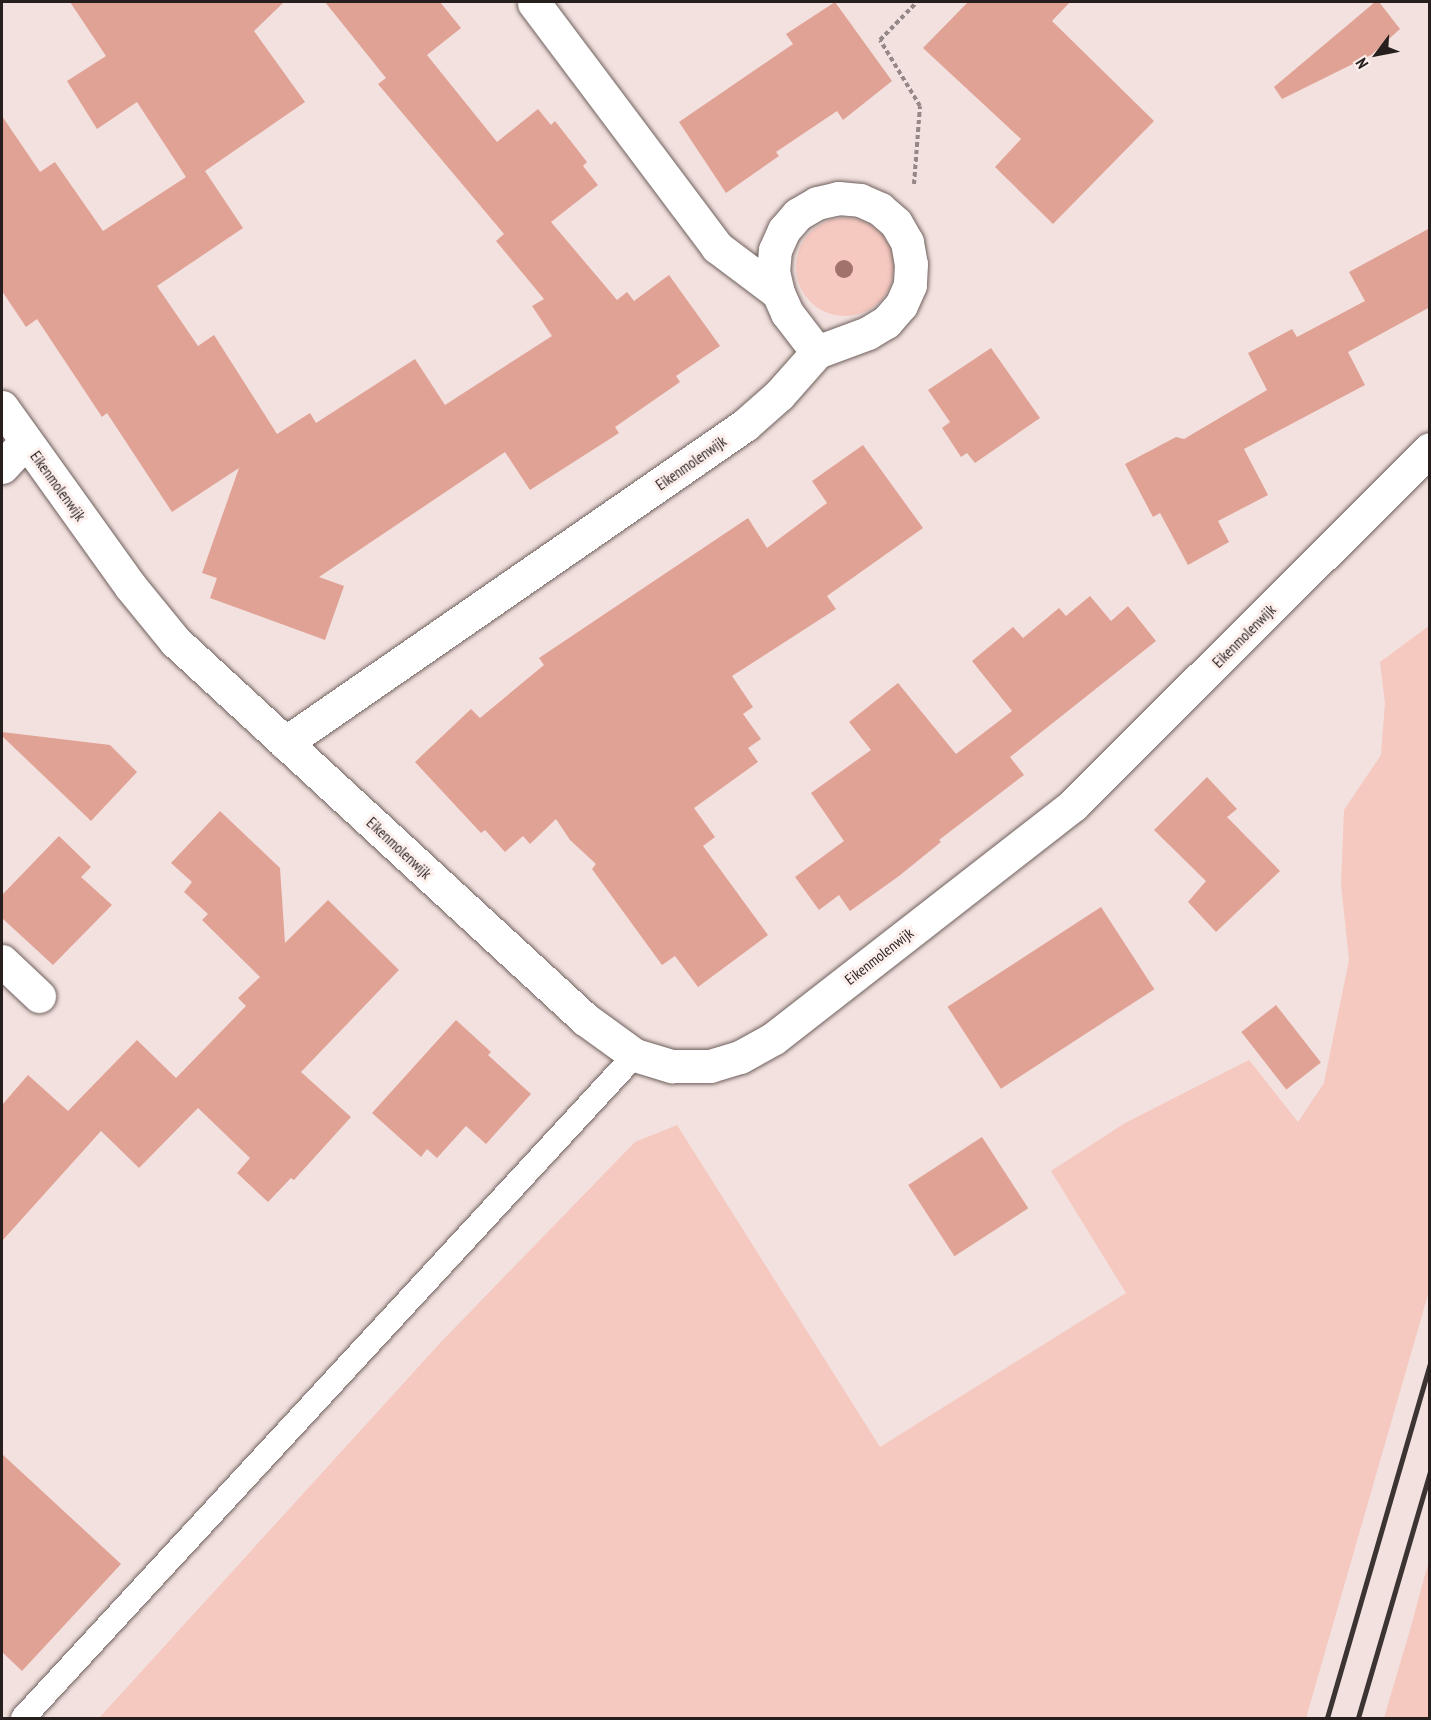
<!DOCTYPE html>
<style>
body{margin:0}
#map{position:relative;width:1431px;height:1720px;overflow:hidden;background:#f2e1de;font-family:"PT Sans Narrow",sans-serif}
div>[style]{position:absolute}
.green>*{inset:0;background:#f5c8c0}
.round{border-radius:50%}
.building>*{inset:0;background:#e1a296;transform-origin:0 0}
.path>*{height:4px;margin-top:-2px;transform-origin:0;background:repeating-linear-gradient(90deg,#948785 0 4.5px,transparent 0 7.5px)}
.roads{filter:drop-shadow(0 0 2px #6f605d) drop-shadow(0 0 2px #6f605d)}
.service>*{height:24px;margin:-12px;padding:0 12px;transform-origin:12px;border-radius:12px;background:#fff}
.minor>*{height:33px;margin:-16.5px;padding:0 16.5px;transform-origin:16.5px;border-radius:16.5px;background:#fff}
.rail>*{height:4.5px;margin:-2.25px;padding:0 2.25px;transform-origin:2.25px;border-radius:2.25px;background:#3c3433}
.trees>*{width:18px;height:18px;margin:-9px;border-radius:50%;background:#a1716b}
span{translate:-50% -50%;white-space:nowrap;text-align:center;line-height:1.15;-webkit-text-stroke:6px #fdefec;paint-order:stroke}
.street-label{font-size:15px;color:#261f1e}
.frame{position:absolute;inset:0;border:3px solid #261f1e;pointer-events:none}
.north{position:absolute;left:1347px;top:24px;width:60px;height:60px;-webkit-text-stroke:4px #fdefec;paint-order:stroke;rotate:238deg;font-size:16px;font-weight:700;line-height:24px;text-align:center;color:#261f1e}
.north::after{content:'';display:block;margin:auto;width:21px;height:27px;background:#261f1e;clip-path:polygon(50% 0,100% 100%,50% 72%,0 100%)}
</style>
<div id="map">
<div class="green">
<i class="round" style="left:796px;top:218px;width:98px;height:98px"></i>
<i style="clip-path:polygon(1429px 626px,1429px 1291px,1306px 1718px,99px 1718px,441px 1342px,635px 1142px,677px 1125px,880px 1447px,1126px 1293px,1051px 1171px,1125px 1123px,1249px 1060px,1298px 1122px,1324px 1083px,1349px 960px,1341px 884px,1344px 810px,1381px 755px,1385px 703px,1380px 662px)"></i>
<i style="clip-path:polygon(1429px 1560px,1429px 1718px,1384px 1718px,1410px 1630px)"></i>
</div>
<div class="building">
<i style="clip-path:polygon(70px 2px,284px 2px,254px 31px,305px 102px,205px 171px,243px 228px,157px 286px,198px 346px,214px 335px,277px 434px,310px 413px,316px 423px,415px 359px,445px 405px,552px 336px,532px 306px,544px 299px,496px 241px,504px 234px,378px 84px,386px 78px,325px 2px,440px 2px,461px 28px,427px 55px,497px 142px,538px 109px,551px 125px,555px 121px,587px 162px,583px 166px,598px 185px,551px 222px,617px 300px,627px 292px,634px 301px,669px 275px,720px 346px,676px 376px,680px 382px,615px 427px,619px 433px,530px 490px,505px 452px,319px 577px,344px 586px,325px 640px,210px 598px,217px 578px,202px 573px,239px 468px,172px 512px,107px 413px,102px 417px,37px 319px,26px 327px,2px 291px,2px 116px,40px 172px,55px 162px,103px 231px,186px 177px,137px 102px,97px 129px,67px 81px,106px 56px)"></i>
<i style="clip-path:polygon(835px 2px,892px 81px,843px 120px,837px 111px,776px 152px,779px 156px,726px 193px,679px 122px,793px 44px,786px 34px)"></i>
<i style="clip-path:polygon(968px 2px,1070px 2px,1052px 21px,1154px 121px,1053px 224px,995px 167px,1021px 139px,923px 48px)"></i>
<i style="clip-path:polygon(1375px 2px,1379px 2px,1400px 29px,1371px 55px,1282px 99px,1274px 87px)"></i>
<i style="clip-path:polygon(1430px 228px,1430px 307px,1348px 352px,1365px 385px,1244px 449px,1268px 495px,1218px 521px,1229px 542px,1188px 565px,1160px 513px,1153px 517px,1125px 464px,1176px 437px,1184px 439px,1267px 390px,1248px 353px,1292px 329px,1297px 337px,1365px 301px,1349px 272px)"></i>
<i style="clip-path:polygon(991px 348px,1040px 418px,975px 463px,967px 453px,961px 457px,942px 428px,950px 422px,928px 390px)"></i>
<i style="clip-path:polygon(863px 445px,923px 528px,827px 596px,836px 609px,732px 676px,753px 707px,743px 714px,761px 739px,748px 748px,758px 762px,694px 808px,715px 837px,703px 846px,768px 935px,698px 987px,675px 956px,662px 965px,592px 869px,596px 864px,570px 840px,556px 819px,530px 844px,523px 836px,505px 852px,485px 830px,481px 833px,415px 762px,471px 709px,480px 718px,544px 665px,539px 658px,748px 518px,767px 548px,827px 503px,812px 481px)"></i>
<i style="clip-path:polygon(1090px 596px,1111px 621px,1128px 606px,1156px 641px,1010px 757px,1024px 775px,939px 840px,941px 842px,899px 876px,850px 911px,839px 895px,819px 910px,795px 877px,844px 841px,811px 793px,871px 750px,849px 722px,898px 683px,956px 754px,1012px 711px,972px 661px,1013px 627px,1023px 638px,1059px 608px,1066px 616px)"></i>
<i style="clip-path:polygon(2px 732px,110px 745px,137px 772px,91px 821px,2px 736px)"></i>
<i style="clip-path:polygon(1207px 777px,1237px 809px,1227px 817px,1280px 871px,1216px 932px,1188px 902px,1206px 881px,1154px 830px)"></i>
<i style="clip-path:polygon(220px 811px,280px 868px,285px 943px,328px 900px,399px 970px,301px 1072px,351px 1117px,294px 1180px,291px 1178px,268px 1202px,237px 1173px,250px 1158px,198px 1108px,139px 1168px,101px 1131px,2px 1241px,2px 1105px,28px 1075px,68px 1111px,137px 1040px,176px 1078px,246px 1006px,238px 998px,260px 977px,202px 920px,208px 914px,184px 892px,192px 882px,171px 863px)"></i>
<i style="clip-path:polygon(59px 836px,91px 867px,81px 877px,112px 905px,53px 965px,2px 918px,2px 895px)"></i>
<i style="left:1101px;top:907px;width:98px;height:183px;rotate:57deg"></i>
<i style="left:1276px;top:1005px;width:73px;height:44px;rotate:52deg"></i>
<i style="clip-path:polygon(456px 1020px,491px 1052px,488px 1055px,531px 1094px,486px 1144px,466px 1126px,437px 1158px,427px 1149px,421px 1157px,372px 1113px)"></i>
<i style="left:982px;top:1137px;width:85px;height:88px;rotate:57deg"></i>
<i style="clip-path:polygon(2px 1454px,121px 1564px,22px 1671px,2px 1652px)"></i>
</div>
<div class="path">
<i style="left:914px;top:184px;width:78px;rotate:-85.6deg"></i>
<i style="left:920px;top:106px;width:77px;rotate:-121.2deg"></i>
<i style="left:880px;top:40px;width:53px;rotate:-45.8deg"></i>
</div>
<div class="roads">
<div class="service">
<i style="left:23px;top:1718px;width:902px;rotate:-47.29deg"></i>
</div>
<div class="minor">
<i style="left:534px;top:3px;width:305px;rotate:53.1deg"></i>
<i style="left:717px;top:247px;width:76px;rotate:37deg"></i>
<i style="left:838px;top:198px;width:22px;rotate:5deg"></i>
<i style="left:860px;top:200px;width:22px;rotate:24deg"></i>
<i style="left:880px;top:209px;width:21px;rotate:41deg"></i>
<i style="left:896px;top:223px;width:22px;rotate:60deg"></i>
<i style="left:907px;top:242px;width:22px;rotate:80deg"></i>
<i style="left:911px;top:264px;width:21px;rotate:93deg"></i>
<i style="left:910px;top:285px;width:22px;rotate:114deg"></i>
<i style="left:901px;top:305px;width:23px;rotate:131deg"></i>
<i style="left:886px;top:322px;width:21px;rotate:149deg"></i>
<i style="left:868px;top:333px;width:54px;rotate:159.6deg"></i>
<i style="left:817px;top:352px;width:49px;rotate:-127.6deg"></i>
<i style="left:787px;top:313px;width:22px;rotate:-114deg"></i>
<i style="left:778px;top:293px;width:22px;rotate:-103deg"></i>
<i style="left:773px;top:272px;width:22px;rotate:-85deg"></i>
<i style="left:775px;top:250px;width:22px;rotate:-66deg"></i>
<i style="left:784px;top:230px;width:21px;rotate:-49deg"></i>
<i style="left:798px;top:214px;width:22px;rotate:-30deg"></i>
<i style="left:817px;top:203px;width:22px;rotate:-13deg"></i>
<i style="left:2px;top:407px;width:221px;rotate:54.4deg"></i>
<i style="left:131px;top:587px;width:70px;rotate:50.8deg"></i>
<i style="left:175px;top:641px;width:558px;rotate:42.67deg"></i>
<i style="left:585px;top:1019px;width:62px;rotate:35.8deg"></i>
<i style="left:635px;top:1055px;width:39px;rotate:17deg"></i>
<i style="left:672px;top:1066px;width:38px"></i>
<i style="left:710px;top:1066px;width:31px;rotate:-17deg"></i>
<i style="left:740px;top:1057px;width:39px;rotate:-29deg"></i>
<i style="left:774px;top:1038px;width:379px;rotate:-37.9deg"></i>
<i style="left:1073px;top:805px;width:504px;rotate:-44.92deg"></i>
<i style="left:2px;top:467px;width:35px;rotate:-47deg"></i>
<i style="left:285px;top:743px;width:559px;rotate:-34.66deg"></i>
<i style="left:745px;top:425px;width:45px;rotate:-41.4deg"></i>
<i style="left:779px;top:395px;width:57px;rotate:-48.5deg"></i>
<i style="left:2px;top:961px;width:51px;rotate:43.4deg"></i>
</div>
</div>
<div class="rail">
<i style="left:1327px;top:1718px;width:369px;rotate:-73.8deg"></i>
<i style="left:1358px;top:1718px;width:257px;rotate:-73.7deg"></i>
</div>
<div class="trees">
<i style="left:844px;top:269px"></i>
</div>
<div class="street-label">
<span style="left:691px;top:463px;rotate:-35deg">Eikenmolenwijk</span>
<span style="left:58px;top:486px;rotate:54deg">Eikenmolenwijk</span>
<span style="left:1244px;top:636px;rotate:-45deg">Eikenmolenwijk</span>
<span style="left:399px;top:848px;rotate:43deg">Eikenmolenwijk</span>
<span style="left:879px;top:956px;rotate:-38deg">Eikenmolenwijk</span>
</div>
<div class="frame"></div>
<div class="north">N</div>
</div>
